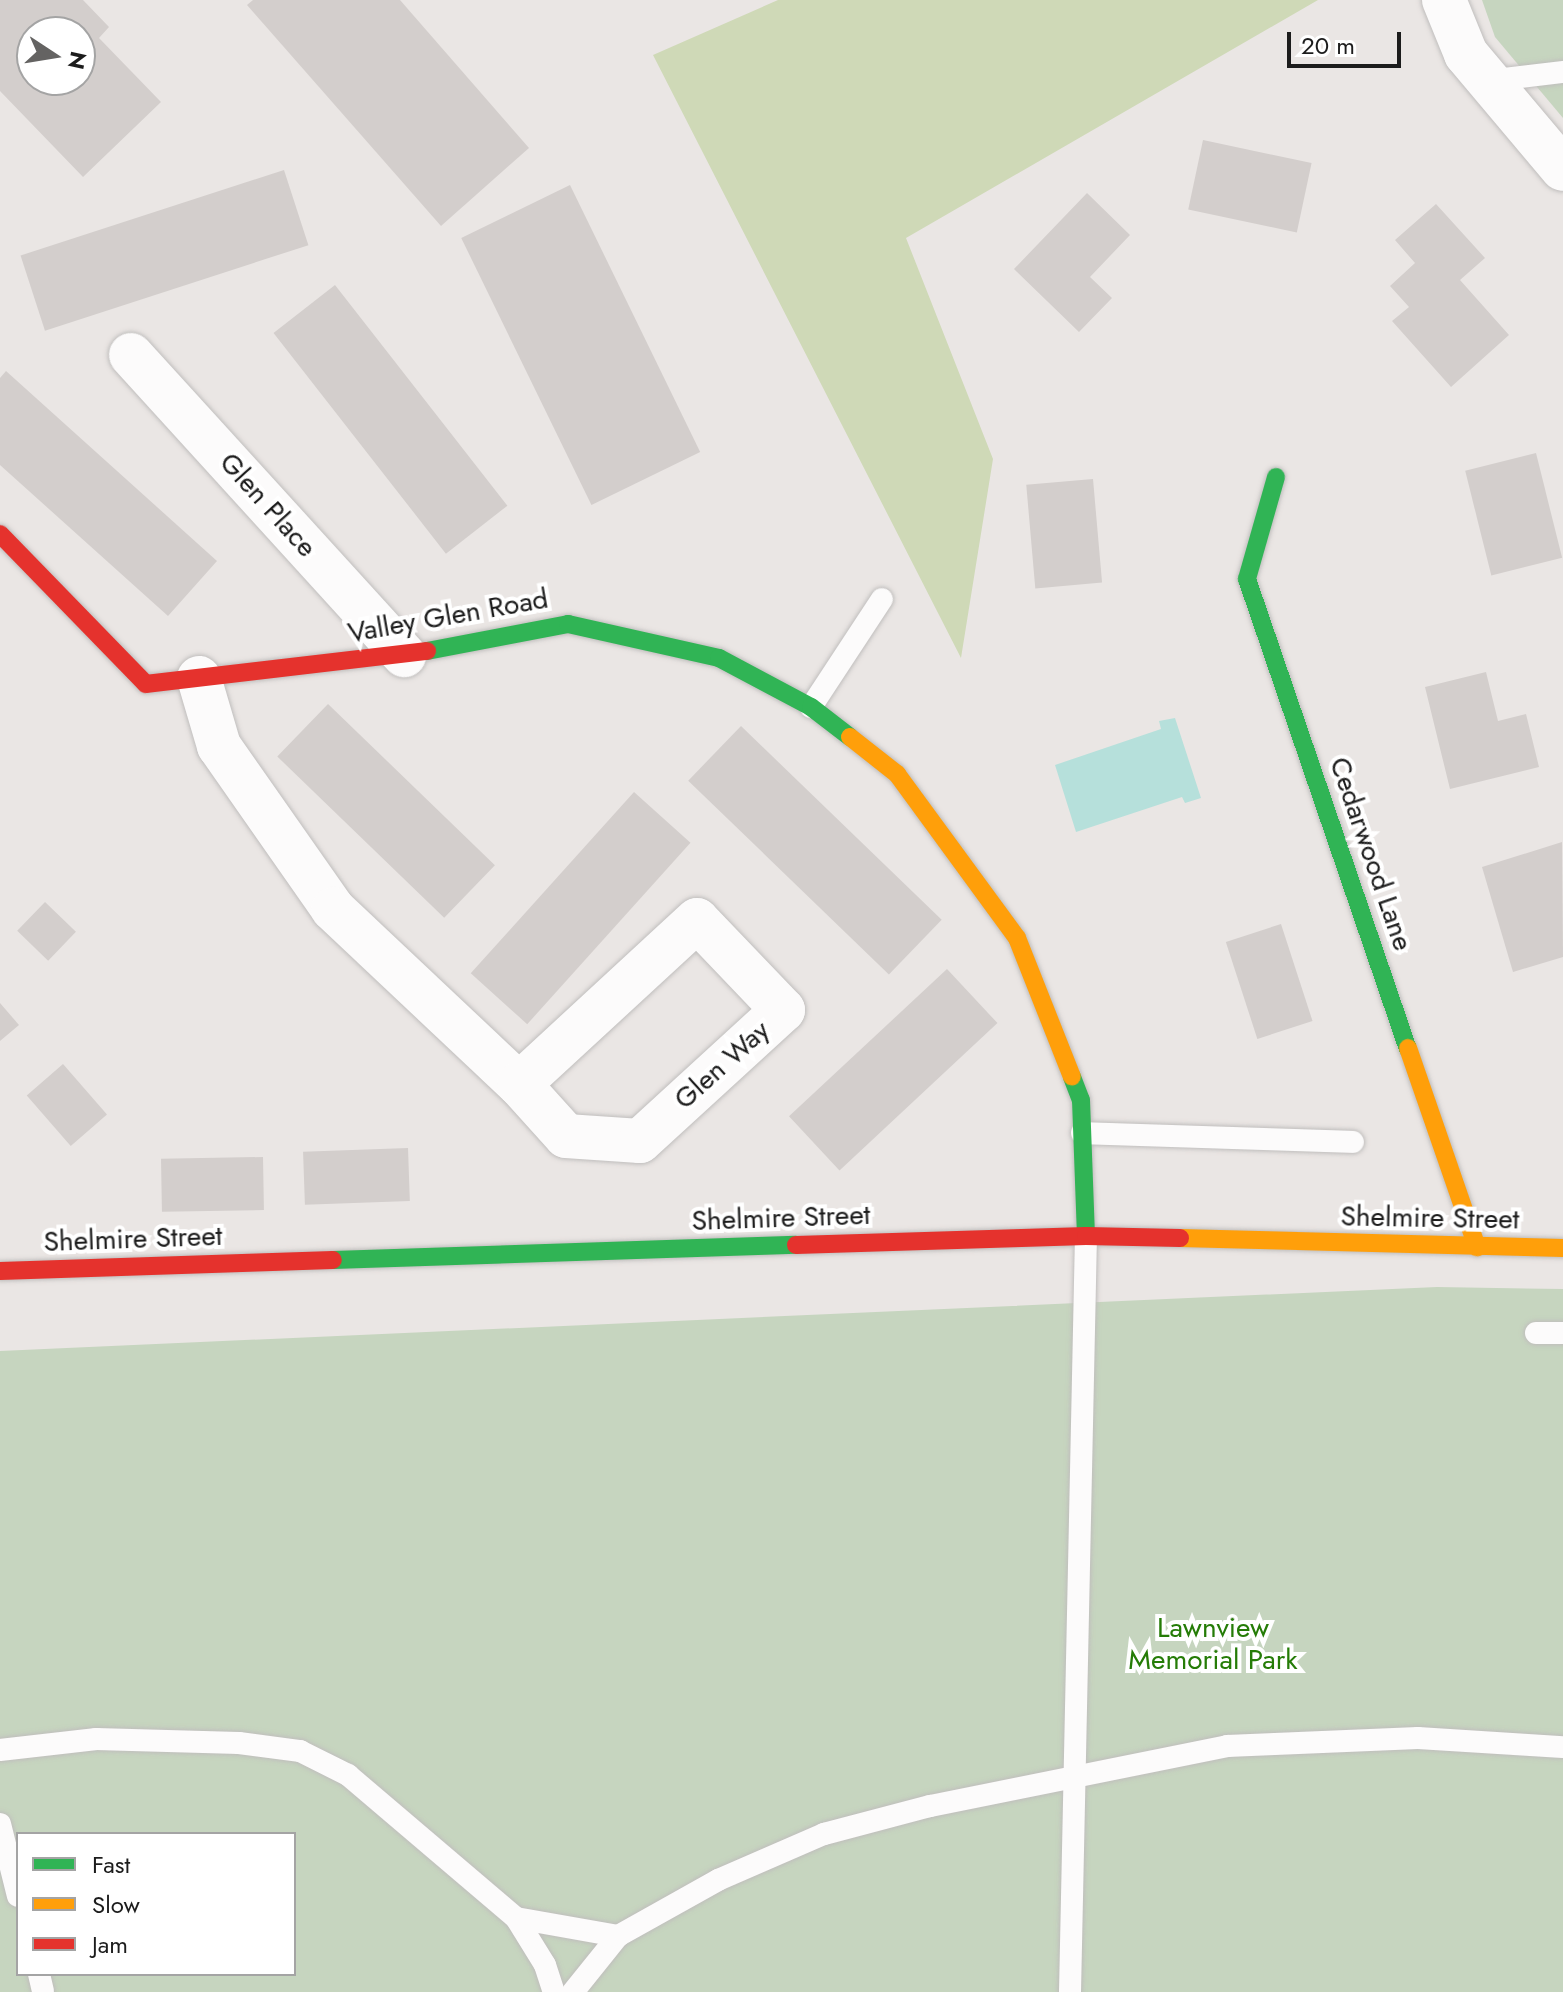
<!DOCTYPE html>
<style>
body{margin:0}
#map{position:relative;width:1563px;height:1992px;overflow:hidden;background:#eae6e4;font-family:Jost,sans-serif}
div>[style]{position:absolute}
.forest>*{inset:0;background:#cfd9b7}
.cemetery>*{inset:0;background:#c6d5bf}
.water>*{inset:0;background:#b6e0db}
.building>*{inset:0;background:#d3cecc;transform-origin:0 0}
.roads{filter:drop-shadow(0 0 2px #c0bebd) drop-shadow(0 0 2px #c0bebd)}
.lane>*{height:22px;margin:-11px;padding:0 11px;transform-origin:11px;border-radius:11px;background:#fcfbfb}
.street>*{height:44px;margin:-22px;padding:0 22px;transform-origin:22px;border-radius:22px;background:#fcfbfb}
.fast>*{height:18px;margin:-9px;padding:0 9px;transform-origin:9px;border-radius:9px;background:#30b455}
.slow>*{height:18px;margin:-9px;padding:0 9px;transform-origin:9px;border-radius:9px;background:#ff9f0a}
.jam>*{height:18px;margin:-9px;padding:0 9px;transform-origin:9px;border-radius:9px;background:#e5322d}
span{translate:-50% -50%;white-space:nowrap;text-align:center;line-height:1.15;-webkit-text-stroke:8px #fff;paint-order:stroke}
.street-label{font-size:28px;color:#1c1c1c}
.park-label{font-size:28px;color:#257c07}
.legend{position:absolute;left:16px;top:1832px;width:280px;height:144px;box-sizing:border-box;background:#fff;border:2px solid #a4a4a4;margin:0;padding:10px 14px;list-style:none;font-size:24px;color:#1c1c1c}
.legend li{display:flex;align-items:center;gap:16px;height:40px}
.legend b{width:40px;border:2px solid #a4a4a4}
.north{position:absolute;left:16px;top:16px;width:80px;height:80px;box-sizing:border-box;background:#fff;border:2px solid #a4a4a4;border-radius:50%;rotate:102deg;font-size:22px;font-weight:700;line-height:32px;text-align:center;color:#1c1c1c}
.north::after{content:'';display:block;margin:auto;width:28px;height:36px;background:#646362;clip-path:polygon(50% 0,100% 100%,50% 72%,0 100%)}
.scale{position:absolute;left:1287px;top:32px;width:114px;height:36px;box-sizing:border-box;border:4px solid #1c1c1c;border-top:0;padding-left:10px;font-size:24px;line-height:28px;white-space:nowrap;color:#1c1c1c;-webkit-text-stroke:6px #fff;paint-order:stroke}
</style>
<div id="map">
<div class="forest">
<i style="clip-path:polygon(778px 0,1318px 0,906px 238px,993px 459px,961px 658px,653px 55px)"></i>
</div>
<div class="cemetery">
<i style="clip-path:polygon(1482px 0,1563px 0,1563px 118px,1495px 37px)"></i>
<i style="clip-path:polygon(evenodd,1437px 1287px,1563px 1289px,1563px 1992px,0 1992px,0 1351px,1437px 1287px,18px 1834px,294px 1834px,294px 1974px,18px 1974px,18px 1834px)"></i>
</div>
<div class="water">
<i style="clip-path:polygon(1175px 718px,1201px 798px,1185px 803px,1182px 797px,1076px 832px,1055px 765px,1161px 729px,1159px 721px)"></i>
</div>
<div class="building">
<i style="clip-path:polygon(evenodd,0 0,83px 0,109px 27px,99px 38px,161px 102px,83px 177px,0 91px,0 0,32px 32px,80px 32px,80px 80px,32px 80px,32px 32px)"></i>
<i style="clip-path:polygon(253px 0,400px 0,529px 148px,441px 226px,247px 5px)"></i>
<i style="left:1203px;top:140px;width:111px;height:71px;rotate:12deg"></i>
<i style="left:284px;top:170px;width:79px;height:277px;rotate:72deg"></i>
<i style="left:570px;top:185px;width:297px;height:121px;rotate:64deg"></i>
<i style="clip-path:polygon(1087px 193px,1130px 235px,1090px 277px,1112px 298px,1079px 332px,1014px 269px)"></i>
<i style="clip-path:polygon(1436px 204px,1485px 258px,1460px 280px,1509px 335px,1451px 387px,1392px 321px,1409px 307px,1390px 286px,1415px 263px,1395px 240px)"></i>
<i style="left:335px;top:285px;width:280px;height:78px;rotate:52deg"></i>
<i style="clip-path:polygon(6px 371px,217px 561px,168px 616px,0 465px,0 378px)"></i>
<i style="left:1536px;top:453px;width:108px;height:73px;rotate:76deg"></i>
<i style="left:1093px;top:479px;width:104px;height:67px;rotate:85deg"></i>
<i style="clip-path:polygon(1486px 672px,1498px 721px,1526px 714px,1539px 767px,1450px 789px,1425px 687px)"></i>
<i style="left:328px;top:704px;width:232px;height:73px;rotate:44deg"></i>
<i style="left:741px;top:726px;width:279px;height:76px;rotate:44deg"></i>
<i style="left:634px;top:792px;width:76px;height:244px;rotate:42deg"></i>
<i style="clip-path:polygon(1562px 842px,1563px 957px,1513px 972px,1482px 867px)"></i>
<i style="left:45px;top:902px;width:43px;height:40px;rotate:44deg"></i>
<i style="left:1281px;top:924px;width:102px;height:58px;rotate:72deg"></i>
<i style="left:947px;top:969px;width:74px;height:216px;rotate:47deg"></i>
<i style="clip-path:polygon(0 1003px,19px 1025px,0 1041px)"></i>
<i style="left:63px;top:1064px;width:67px;height:48px;rotate:49deg"></i>
<i style="left:408px;top:1148px;width:53px;height:105px;rotate:88deg"></i>
<i style="left:263px;top:1157px;width:53px;height:102px;rotate:89deg"></i>
</div>
<div class="roads">
<div class="lane">
<i style="left:1487px;top:81px;width:77px;rotate:-6.8deg"></i>
<i style="left:811px;top:707px;width:129px;rotate:-56.7deg"></i>
<i style="left:1082px;top:1133px;width:271px;rotate:1.9deg"></i>
<i style="left:1536px;top:1333px;width:27px"></i>
<i style="left:0;top:1750px;width:97px;rotate:-6.5deg"></i>
<i style="left:96px;top:1739px;width:143px;rotate:1.6deg"></i>
<i style="left:239px;top:1743px;width:62px;rotate:7.5deg"></i>
<i style="left:300px;top:1751px;width:54px;rotate:26.6deg"></i>
<i style="left:348px;top:1775px;width:221px;rotate:40.4deg"></i>
<i style="left:516px;top:1918px;width:55px;rotate:58.3deg"></i>
<i style="left:545px;top:1965px;width:28px;rotate:72deg"></i>
<i style="left:0;top:1824px;width:74px;rotate:76deg"></i>
<i style="left:516px;top:1918px;width:104px;rotate:10deg"></i>
<i style="left:39px;top:1974px;width:18px;rotate:77deg"></i>
<i style="left:573px;top:1992px;width:72px;rotate:-51.2deg"></i>
<i style="left:618px;top:1936px;width:115px;rotate:-29.2deg"></i>
<i style="left:718px;top:1880px;width:116px;rotate:-23.5deg"></i>
<i style="left:824px;top:1834px;width:110px;rotate:-14.8deg"></i>
<i style="left:930px;top:1806px;width:303px;rotate:-11.4deg"></i>
<i style="left:1227px;top:1746px;width:191px;rotate:-2.4deg"></i>
<i style="left:1418px;top:1738px;width:145px;rotate:3.6deg"></i>
<i style="left:1070px;top:1992px;width:756px;rotate:-88.79deg"></i>
</div>
<div class="street">
<i style="left:1444px;top:0;width:58px;rotate:67.8deg"></i>
<i style="left:1466px;top:54px;width:150px;rotate:49.9deg"></i>
<i style="left:131px;top:355px;width:406px;rotate:47.7deg"></i>
<i style="left:199px;top:678px;width:71px;rotate:73.6deg"></i>
<i style="left:219px;top:746px;width:199px;rotate:55deg"></i>
<i style="left:333px;top:909px;width:255px;rotate:43.3deg"></i>
<i style="left:519px;top:1084px;width:70px;rotate:47.9deg"></i>
<i style="left:566px;top:1136px;width:74px;rotate:3.9deg"></i>
<i style="left:640px;top:1141px;width:194px;rotate:-42.5deg"></i>
<i style="left:783px;top:1010px;width:124px;rotate:-133.7deg"></i>
<i style="left:697px;top:920px;width:242px;rotate:137.3deg"></i>
</div>
<div class="fast">
<i style="left:1276px;top:477px;width:106px;rotate:105.9deg"></i>
<i style="left:1247px;top:579px;width:496px;rotate:71.1deg"></i>
<i style="left:427px;top:651px;width:144px;rotate:-10.8deg"></i>
<i style="left:568px;top:624px;width:155px;rotate:12.7deg"></i>
<i style="left:719px;top:658px;width:104px;rotate:28deg"></i>
<i style="left:811px;top:707px;width:49px;rotate:37.6deg"></i>
<i style="left:1072px;top:1077px;width:25px;rotate:69deg"></i>
<i style="left:1081px;top:1100px;width:136px;rotate:87.9deg"></i>
<i style="left:333px;top:1260px;width:463px;rotate:-1.9deg"></i>
</div>
<div class="slow">
<i style="left:850px;top:737px;width:60px;rotate:38.2deg"></i>
<i style="left:897px;top:774px;width:203px;rotate:53.8deg"></i>
<i style="left:1017px;top:938px;width:149px;rotate:68.4deg"></i>
<i style="left:1408px;top:1048px;width:211px;rotate:70.9deg"></i>
<i style="left:1180px;top:1238px;width:383px;rotate:1.5deg"></i>
</div>
<div class="jam">
<i style="left:0;top:534px;width:209px;rotate:45.8deg"></i>
<i style="left:146px;top:684px;width:283px;rotate:-6.7deg"></i>
<i style="left:796px;top:1245px;width:290px;rotate:-1.8deg"></i>
<i style="left:1086px;top:1236px;width:94px;rotate:1.2deg"></i>
<i style="left:0;top:1271px;width:333px;rotate:-1.9deg"></i>
</div>
</div>
<div class="street-label">
<span style="left:268px;top:505px;rotate:48deg">Glen Place</span>
<span style="left:448px;top:616px;rotate:-10deg">Valley Glen Road</span>
<span style="left:1371px;top:854px;rotate:71deg">Cedarwood Lane</span>
<span style="left:722px;top:1065px;rotate:-42deg">Glen Way</span>
<span style="left:781px;top:1218px;rotate:-2deg">Shelmire Street</span>
<span style="left:1430px;top:1218px;rotate:1deg">Shelmire Street</span>
<span style="left:133px;top:1239px;rotate:-2deg">Shelmire Street</span>
</div>
<div class="park-label">
<span style="left:1213px;top:1644px">Lawnview<br>Memorial Park</span>
</div>
<ul class="legend">
<li><b style="height:10px;background:#30b455"></b>Fast</li>
<li><b style="height:10px;background:#ff9f0a"></b>Slow</li>
<li><b style="height:10px;background:#e5322d"></b>Jam</li>
</ul>
<div class="north">N</div>
<div class="scale">20 m</div>
</div>
